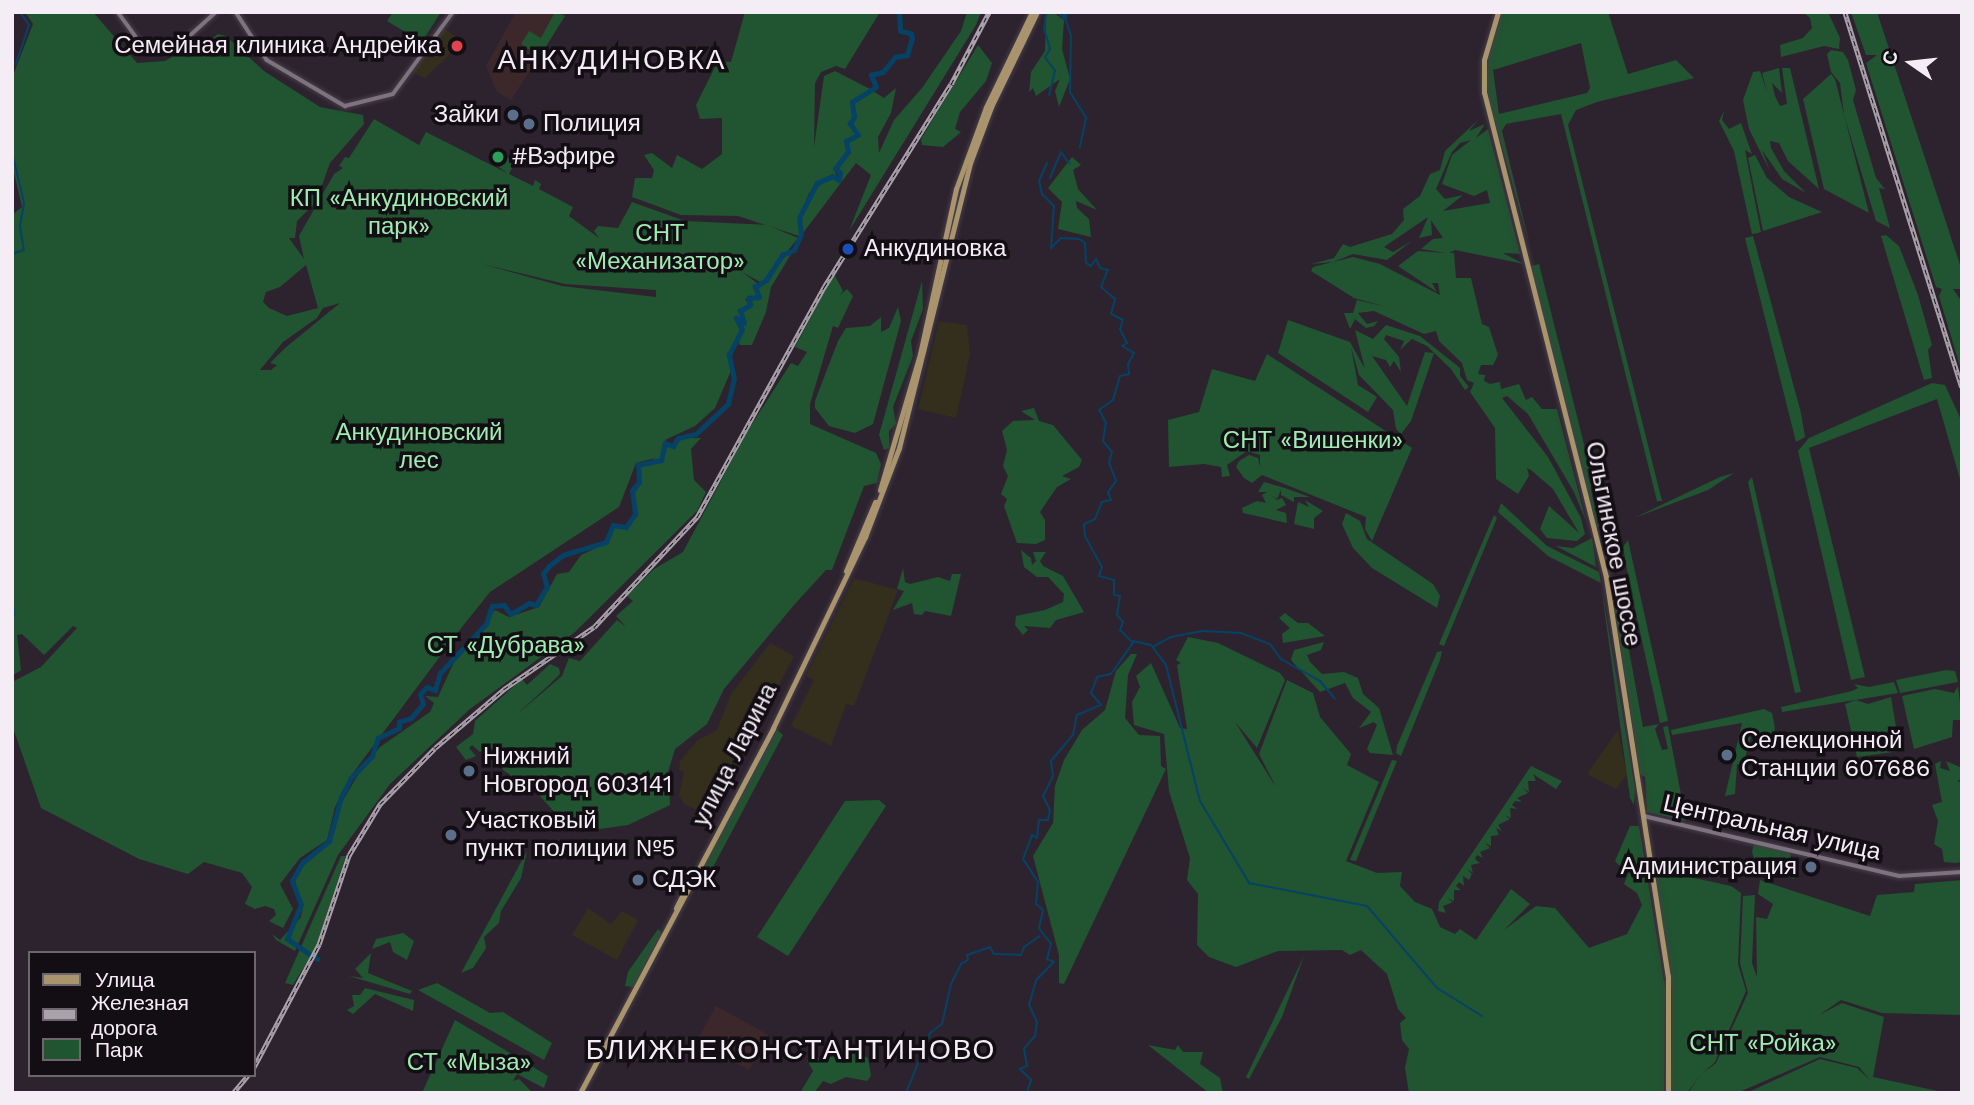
<!DOCTYPE html>
<meta charset="utf-8">
<style>
body{margin:0}
#map{position:relative;width:1974px;height:1105px;overflow:hidden;background:#2d232f;font-family:"Work Sans",sans-serif}
div>[style]{position:absolute}
.commercial>*{inset:0;background:#342e1d}
.education>*{inset:0;background:#3c282b;transform-origin:0 0}
.green>*{inset:0;background:#215431;transform-origin:0 0}
.stream>*{height:2px;margin:-1px;padding:0 1px;transform-origin:1px;border-radius:1px;background:#064265}
.river>*{height:4.5px;margin:-2.25px;padding:0 2.25px;transform-origin:2.25px;border-radius:2.25px;background:#064265}
.roads{filter:drop-shadow(0 0 2px #463e48) drop-shadow(0 0 2px #463e48)}
.minor>*{height:3.5px;margin:-1.75px;padding:0 1.75px;transform-origin:1.75px;border-radius:1.75px;background:#7e7280}
.major>*{height:5px;margin:-2.5px;padding:0 2.5px;transform-origin:2.5px;border-radius:2.5px;background:#a9946e}
.rail>*{height:4.5px;margin-top:-2.25px;transform-origin:0;background:repeating-linear-gradient(90deg,#130e13 0 5px,#aaa2ab 0 10px);box-sizing:border-box;border-block:2px solid #aaa2ab}
.dots>*{width:19px;height:19px;translate:-50% -50%;box-sizing:border-box;border:4px solid #130e13;border-radius:50%}
span{translate:-50% -50%;white-space:nowrap;text-align:center;line-height:1.15;-webkit-text-stroke:7px #130e13;paint-order:stroke}
.poi-label{font-size:24px;color:#f4edf5}
.right{translate:-100% -50%;text-align:right}
.left{translate:0 -50%;text-align:left}
.park-label{font-size:24px;color:#9fecb2}
.street-label{font-size:24px;color:#f4edf5}
.quarter-label{font-size:28px;color:#f4edf5;letter-spacing:2px}
.frame{position:absolute;inset:0;border:14px solid #f4edf5;pointer-events:none}
.legend{position:absolute;left:28px;top:951px;width:228px;height:126px;box-sizing:border-box;background:#130e13;border:2px solid #6d676d;margin:0;padding:9px 12px;list-style:none;font-size:21px;color:#f4edf5}
.legend li{display:flex;align-items:center;gap:14px;height:35px}
.legend b{width:35px;border:2px solid #6d676d}
.north{position:absolute;left:1876px;top:28px;width:70px;height:70px;-webkit-text-stroke:5px #130e13;paint-order:stroke;rotate:284deg;font-size:19px;font-weight:700;line-height:28px;text-align:center;color:#f4edf5}
.north::after{content:'';display:block;margin:auto;width:24px;height:32px;background:#f4edf5;clip-path:polygon(50% 0,100% 100%,50% 72%,0 100%)}
</style>
<div id="map">
<div class="commercial">
<i style="clip-path:polygon(444px 28px,459px 39px,446px 58px,425px 78px,409px 71px)"></i>
<i style="clip-path:polygon(939px 321px,967px 325px,970px 354px,956px 418px,918px 409px)"></i>
<i style="clip-path:polygon(854px 578px,898px 590px,854px 706px,846px 704px,831px 746px,791px 726px,814px 680px,806px 676px)"></i>
<i style="clip-path:polygon(770px 643px,794px 656px,710px 816px,684px 804px,679px 796px,684px 772px,679px 770px,680px 761px,698px 740px,717px 730px,731px 694px)"></i>
<i style="clip-path:polygon(1618px 730px,1627px 775px,1616px 789px,1587px 774px)"></i>
<i style="clip-path:polygon(588px 908px,611px 924px,622px 911px,638px 920px,617px 960px,572px 935px)"></i>
</div>
<div class="education">
<i style="clip-path:polygon(516px 12px,567px 12px,511px 100px,497px 92px,486px 66px)"></i>
<i style="left:716px;top:1006px;width:60px;height:40px;rotate:29deg"></i>
</div>
<div class="green">
<i style="clip-path:polygon(evenodd,25px 12px,93px 12px,137px 63px,165px 61px,179px 53px,192px 55px,218px 34px,226px 36px,264px 71px,320px 107px,363px 115px,364px 124px,330px 163px,316px 202px,297px 221px,295px 238px,289px 238px,304px 259px,299px 236px,334px 174px,343px 168px,339px 166px,345px 157px,349px 158px,374px 119px,419px 145px,426px 132px,507px 173px,499px 167px,505px 156px,515px 162px,509px 174px,533px 186px,535px 180px,541px 184px,539px 189px,573px 207px,569px 216px,599px 238px,594px 231px,598px 226px,618px 228px,632px 202px,685px 221px,767px 225px,798px 238px,762px 283px,742px 272px,757px 283px,758px 296px,745px 299px,749px 304px,739px 310px,744px 320px,735px 317px,741px 331px,729px 355px,733px 366px,715px 408px,695px 426px,665px 440px,672px 447px,682px 438px,701px 438px,691px 449px,694px 480px,706px 492px,697px 511px,575px 632px,470px 709px,390px 784px,338px 855px,295px 951px,276px 940px,272px 934px,280px 940px,301px 917px,303px 906px,295px 881px,304px 864px,331px 842px,342px 802px,359px 773px,380px 747px,430px 712px,434px 703px,425px 696px,438px 697px,454px 662px,495px 610px,509px 617px,539px 607px,557px 574px,569px 572px,581px 555px,609px 542px,606px 538px,613px 525px,626px 527px,634px 520px,632px 491px,639px 483px,638px 467px,656px 458px,636px 463px,619px 507px,490px 592px,462px 627px,350px 777px,335px 807px,327px 840px,300px 858px,280px 884px,293px 909px,283px 928px,269px 921px,276px 915px,274px 909px,265px 906px,255px 909px,245px 904px,252px 887px,242px 873px,204px 862px,188px 874px,139px 859px,41px 808px,12px 725px,12px 682px,41px 667px,77px 628px,73px 626px,44px 655px,22px 634px,17px 635px,21px 670px,12px 676px,12px 215px,22px 207px,12px 164px,12px 78px,33px 24px,25px 12px,482px 264px,565px 284px,656px 290px,656px 297px,562px 286px,482px 264px,25px 12px,306px 265px,318px 308px,287px 316px,269px 308px,263px 302px,266px 292px,280px 287px,306px 265px,25px 12px,340px 303px,285px 348px,270px 363px,277px 365px,271px 370px,260px 370px,283px 342px,317px 318px,323px 308px,340px 303px)"></i>
<i style="clip-path:polygon(393px 12px,441px 12px,422px 42px,387px 21px)"></i>
<i style="clip-path:polygon(555px 12px,565px 16px,540px 56px,521px 44px,529px 31px,541px 38px)"></i>
<i style="clip-path:polygon(745px 12px,880px 12px,845px 69px,836px 66px,821px 72px,815px 83px,814px 147px,824px 76px,835px 71px,872px 90px,852px 101px,854px 117px,849px 124px,857px 135px,846px 141px,847px 151px,834px 169px,838px 179px,828px 177px,809px 193px,799px 218px,799px 236px,738px 216px,681px 215px,632px 197px,635px 178px,652px 178px,654px 170px,644px 155px,652px 153px,672px 168px,677px 155px,702px 169px,722px 154px,722px 118px,700px 119px,696px 105px,718px 61px,731px 62px)"></i>
<i style="clip-path:polygon(967px 12px,981px 12px,976px 25px,849px 231px,871px 175px,856px 163px,800px 237px,800px 219px,810px 194px,828px 178px,839px 180px,836px 167px,848px 152px,847px 142px,859px 135px,851px 124px,856px 116px,853px 102px,873px 91px,884px 98px,896px 88px,891px 113px,878px 137px,879px 153px,894px 120px,922px 88px,961px 31px)"></i>
<i style="clip-path:polygon(evenodd,1501px 12px,1608px 12px,1628px 74px,1676px 60px,1694px 78px,1597px 102px,1576px 110px,1568px 125px,1662px 501px,1657px 501px,1561px 114px,1506px 124px,1502px 131px,1530px 246px,1487px 94px,1488px 53px,1501px 12px,1581px 43px,1590px 88px,1587px 93px,1499px 114px,1493px 70px,1581px 43px)"></i>
<i style="clip-path:polygon(1803px 12px,1828px 12px,1840px 38px,1839px 49px,1824px 46px,1781px 57px,1780px 45px,1803px 38px,1812px 28px,1810px 18px)"></i>
<i style="clip-path:polygon(1851px 12px,1877px 12px,1962px 271px,1960px 289px,1953px 289px,1962px 302px,1962px 373px,1939px 296px,1942px 289px,1936px 287px,1866px 63px,1877px 55px,1866px 55px)"></i>
<i style="clip-path:polygon(1054px 13px,1064px 20px,1062px 49px,1070px 79px,1059px 107px,1055px 91px,1060px 79px,1036px 96px,1033px 88px,1029px 92px,1031px 72px,1045px 51px,1046px 14px)"></i>
<i style="clip-path:polygon(978px 45px,992px 63px,986px 81px,960px 112px,955px 129px,961px 132px,943px 147px,922px 145px,921px 139px)"></i>
<i style="clip-path:polygon(1831px 50px,1843px 52px,1848px 60px,1856px 90px,1853px 100px,1876px 178px,1885px 189px,1879px 188px,1890px 228px,1876px 221px,1844px 115px,1840px 83px,1831px 72px,1827px 54px)"></i>
<i style="clip-path:polygon(1779px 68px,1782px 93px,1772px 83px,1775px 96px,1780px 106px,1787px 104px,1782px 68px,1790px 68px,1819px 189px,1788px 161px,1779px 143px,1770px 141px,1771px 148px,1784px 171px,1806px 193px,1782px 179px,1762px 150px,1770px 171px,1749px 129px,1743px 100px,1753px 72px,1760px 71px,1767px 92px,1762px 73px)"></i>
<i style="clip-path:polygon(1831px 74px,1835px 79px,1869px 213px,1824px 189px,1803px 99px)"></i>
<i style="clip-path:polygon(1724px 111px,1722px 120px,1729px 129px,1741px 123px,1752px 154px,1745px 150px,1761px 232px,1758px 233px,1752px 234px,1734px 151px,1719px 121px)"></i>
<i style="clip-path:polygon(evenodd,1478px 120px,1469px 131px,1485px 124px,1476px 138px,1488px 129px,1520px 254px,1503px 253px,1524px 264px,1455px 250px,1449px 253px,1454px 253px,1456px 278px,1471px 278px,1482px 324px,1489px 327px,1498px 355px,1493px 365px,1481px 365px,1478px 374px,1485px 375px,1484px 381px,1490px 384px,1500px 382px,1501px 389px,1519px 384px,1526px 400px,1532px 397px,1542px 409px,1557px 409px,1586px 521px,1574px 492px,1528px 414px,1507px 396px,1502px 398px,1548px 457px,1581px 518px,1585px 534px,1577px 541px,1547px 538px,1540px 529px,1549px 506px,1579px 533px,1553px 489px,1531px 470px,1527px 468px,1529px 476px,1518px 494px,1496px 479px,1495px 428px,1470px 392px,1474px 383px,1467px 380px,1462px 363px,1439px 341px,1436px 331px,1424px 334px,1374px 311px,1358px 313px,1367px 324px,1378px 321px,1374px 326px,1366px 328px,1355px 319px,1350px 329px,1344px 313px,1353px 313px,1357px 300px,1387px 307px,1354px 298px,1311px 271px,1313px 267px,1353px 257px,1380px 264px,1440px 295px,1438px 283px,1432px 283px,1437px 292px,1398px 266px,1418px 251px,1446px 253px,1421px 249px,1433px 239px,1443px 238px,1431px 220px,1432px 235px,1419px 238px,1428px 217px,1384px 247px,1393px 252px,1412px 241px,1387px 260px,1353px 254px,1333px 262px,1311px 264px,1334px 258px,1343px 244px,1350px 247px,1392px 234px,1404px 220px,1403px 209px,1420px 196px,1430px 174px,1440px 170px,1445px 151px,1478px 120px,1471px 140px,1452px 155px,1442px 184px,1474px 196px,1487px 190px,1490px 203px,1443px 211px,1463px 195px,1445px 199px,1436px 189px,1452px 152px,1460px 143px,1471px 140px)"></i>
<i style="clip-path:polygon(1755px 155px,1767px 178px,1789px 197px,1822px 212px,1763px 231px,1748px 158px)"></i>
<i style="clip-path:polygon(1072px 157px,1081px 165px,1073px 170px,1078px 189px,1097px 210px,1076px 201px,1077px 208px,1089px 219px,1091px 237px,1058px 229px,1062px 202px,1048px 188px)"></i>
<i style="clip-path:polygon(1886px 235px,1899px 246px,1918px 295px,1932px 345px,1928px 350px,1932px 378px,1924px 380px,1881px 236px)"></i>
<i style="clip-path:polygon(1753px 236px,1801px 413px,1805px 437px,1796px 442px,1745px 238px)"></i>
<i style="clip-path:polygon(793px 251px,771px 287px,766px 312px,752px 345px,740px 345px,737px 340px,743px 330px,737px 320px,745px 323px,742px 311px,751px 305px,747px 300px,759px 298px,756px 287px,763px 285px,783px 255px)"></i>
<i style="left:1539px;top:264px;width:269px;height:12px;rotate:76deg"></i>
<i style="clip-path:polygon(834px 274px,843px 291px,840px 295px,847px 289px,853px 296px,838px 328px,833px 326px,810px 404px,810px 424px,876px 453px,881px 464px,877px 483px,864px 486px,832px 570px,826px 570px,794px 605px,724px 689px,707px 724px,675px 749px,668px 772px,670px 805px,628px 825px,600px 829px,566px 825px,539px 795px,503px 770px,500px 759px,507px 757px,490px 748px,480px 752px,472px 745px,469px 748px,476px 756px,466px 760px,456px 747px,473px 734px,475px 721px,522px 679px,527px 685px,550px 664px,559px 668px,560px 674px,550px 684px,516px 715px,562px 676px,569px 658px,580px 661px,617px 620px,626px 627px,616px 616px,633px 601px,627px 596px,654px 569px,683px 552px,747px 432px,791px 363px,798px 366px,807px 352px,795px 347px)"></i>
<i style="clip-path:polygon(922px 281px,923px 309px,911px 341px,913px 356px,893px 407px,896px 424px,889px 431px,889px 448px,884px 450px,879px 435px)"></i>
<i style="clip-path:polygon(898px 307px,901px 321px,873px 424px,855px 433px,829px 426px,815px 408px,815px 401px,838px 341px,846px 328px,870px 326px,881px 317px,881px 332px,889px 328px)"></i>
<i style="clip-path:polygon(1288px 320px,1350px 342px,1365px 369px,1355px 330px,1373px 339px,1386px 325px,1420px 336px,1460px 368px,1460px 376px,1469px 387px,1465px 390px,1451px 369px,1427px 346px,1412px 339px,1400px 350px,1404px 341px,1386px 335px,1384px 339px,1399px 357px,1401px 372px,1394px 361px,1390px 367px,1386px 360px,1372px 356px,1407px 406px,1425px 352px,1434px 353px,1411px 421px,1401px 434px,1396px 429px,1393px 410px,1359px 375px,1351px 347px,1358px 385px,1377px 397px,1368px 412px,1278px 353px)"></i>
<i style="clip-path:polygon(1267px 354px,1412px 448px,1372px 541px,1365px 529px,1366px 517px,1262px 475px,1252px 483px,1244px 478px,1236px 467px,1239px 461px,1249px 455px,1258px 458px,1260px 467px,1260px 455px,1247px 451px,1227px 465px,1230px 476px,1222px 477px,1221px 467px,1204px 464px,1169px 467px,1168px 420px,1199px 412px,1212px 369px,1255px 381px)"></i>
<i style="clip-path:polygon(1932px 383px,1945px 385px,1962px 422px,1962px 486px,1937px 399px,1809px 448px,1865px 677px,1851px 680px,1798px 451px,1809px 438px)"></i>
<i style="clip-path:polygon(1034px 408px,1039px 421px,1053px 425px,1082px 460px,1079px 467px,1062px 476px,1071px 479px,1057px 487px,1040px 512px,1045px 520px,1045px 540px,1036px 544px,1017px 543px,1004px 506px,1007px 499px,1001px 494px,1008px 476px,1003px 466px,1007px 450px,1002px 431px,1013px 421px,1035px 420px,1021px 411px)"></i>
<i style="clip-path:polygon(1734px 473px,1708px 490px,1634px 518px,1720px 477px)"></i>
<i style="clip-path:polygon(1752px 477px,1801px 692px,1795px 693px,1748px 482px)"></i>
<i style="clip-path:polygon(1264px 482px,1285px 488px,1310px 497px,1294px 497px,1294px 502px,1281px 495px,1281px 490px,1277px 499px,1272px 496px,1277px 500px,1282px 498px,1286px 505px,1276px 510px,1286px 513px,1287px 523px,1243px 513px,1242px 508px,1257px 501px,1266px 503px,1262px 495px,1267px 492px,1258px 492px)"></i>
<i style="clip-path:polygon(1305px 500px,1323px 511px,1314px 518px,1314px 529px,1294px 524px,1298px 502px,1309px 507px)"></i>
<i style="clip-path:polygon(1501px 503px,1547px 546px,1599px 572px,1601px 583px,1548px 556px,1498px 512px)"></i>
<i style="clip-path:polygon(1346px 513px,1360px 521px,1367px 539px,1433px 584px,1440px 596px,1437px 608px,1372px 568px,1353px 548px,1342px 524px)"></i>
<i style="clip-path:polygon(1494px 515px,1497px 518px,1444px 646px,1439px 644px)"></i>
<i style="clip-path:polygon(1592px 538px,1596px 567px,1556px 546px,1573px 548px)"></i>
<i style="clip-path:polygon(1628px 540px,1668px 721px,1660px 723px,1632px 595px,1611px 584px,1610px 578px,1629px 581px,1623px 547px)"></i>
<i style="clip-path:polygon(1021px 550px,1031px 558px,1032px 565px,1036px 561px,1033px 552px,1046px 552px,1040px 561px,1043px 566px,1063px 576px,1084px 612px,1056px 620px,1050px 628px,1024px 626px,1028px 630px,1023px 635px,1015px 625px,1016px 616px,1045px 610px,1063px 602px,1064px 594px,1048px 577px,1037px 577px,1024px 567px)"></i>
<i style="clip-path:polygon(903px 568px,905px 582px,910px 584px,938px 577px,950px 581px,952px 574px,961px 574px,951px 616px,925px 611px,922px 615px,914px 614px,912px 603px,893px 610px,904px 591px,897px 589px)"></i>
<i style="clip-path:polygon(1601px 585px,1635px 789px,1634px 805px,1630px 798px)"></i>
<i style="clip-path:polygon(1611px 587px,1618px 590px,1643px 727px,1659px 724px,1655px 729px,1662px 750px,1668px 749px,1663px 727px,1668px 726px,1686px 821px,1647px 812px,1645px 777px,1640px 774px)"></i>
<i style="clip-path:polygon(1285px 613px,1298px 623px,1308px 623px,1325px 636px,1283px 643px,1282px 634px,1290px 628px,1279px 618px)"></i>
<i style="clip-path:polygon(1188px 637px,1218px 643px,1280px 673px,1285px 680px,1257px 748px,1235px 722px,1276px 787px,1259px 754px,1287px 680px,1313px 693px,1320px 717px,1351px 754px,1347px 765px,1379px 782px,1346px 861px,1377px 873px,1402px 872px,1400px 886px,1415px 902px,1432px 909px,1440px 927px,1455px 934px,1460px 929px,1476px 940px,1511px 889px,1530px 904px,1504px 930px,1536px 906px,1555px 908px,1589px 948px,1627px 934px,1642px 905px,1637px 893px,1624px 884px,1632px 864px,1622px 868px,1615px 861px,1630px 826px,1639px 826px,1665px 988px,1664px 1093px,1409px 1093px,1405px 1068px,1409px 1049px,1402px 1040px,1400px 1023px,1406px 1018px,1398px 1009px,1387px 974px,1361px 950px,1350px 955px,1342px 950px,1278px 951px,1236px 967px,1209px 957px,1197px 945px,1198px 894px,1187px 880px,1190px 858px,1169px 791px,1164px 734px,1134px 725px,1132px 702px,1140px 687px,1136px 676px,1151px 663px,1180px 728px,1187px 729px,1177px 665px,1181px 663px,1176px 660px)"></i>
<i style="clip-path:polygon(1324px 642px,1321px 650px,1307px 655px,1310px 662px,1322px 674px,1344px 672px,1358px 678px,1363px 694px,1379px 708px,1393px 755px,1370px 753px,1367px 749px,1377px 725px,1374px 722px,1359px 728px,1371px 712px,1353px 698px,1345px 683px,1320px 692px,1291px 660px,1294px 650px)"></i>
<i style="clip-path:polygon(1442px 651px,1440px 660px,1401px 756px,1396px 753px,1397px 746px,1437px 652px)"></i>
<i style="clip-path:polygon(1131px 654px,1137px 654px,1128px 675px,1125px 718px,1139px 735px,1160px 736px,1161px 766px,1166px 769px,1064px 984px,1059px 983px,1059px 955px,1033px 856px,1053px 823px,1055px 786px,1064px 760px,1082px 730px,1105px 710px,1116px 671px)"></i>
<i style="clip-path:polygon(1946px 670px,1955px 671px,1958px 682px,1900px 693px,1896px 680px)"></i>
<i style="clip-path:polygon(1894px 682px,1898px 693px,1782px 712px,1781px 707px,1852px 691px,1858px 688px,1854px 684px,1869px 687px)"></i>
<i style="clip-path:polygon(1958px 686px,1962px 720px,1953px 720px,1952px 737px,1914px 749px,1902px 696px,1935px 689px,1954px 693px)"></i>
<i style="clip-path:polygon(1891px 697px,1900px 751px,1857px 757px,1845px 704px,1856px 700px,1868px 704px)"></i>
<i style="clip-path:polygon(1764px 709px,1772px 713px,1775px 728px,1771px 740px,1752px 734px,1743px 765px,1737px 764px,1735px 794px,1725px 796px,1742px 723px,1672px 735px,1671px 730px)"></i>
<i style="clip-path:polygon(777px 730px,783px 735px,712px 869px,702px 866px)"></i>
<i style="clip-path:polygon(1392px 760px,1397px 761px,1356px 861px,1350px 860px)"></i>
<i style="clip-path:polygon(1941px 761px,1940px 768px,1950px 771px,1946px 761px,1962px 768px,1962px 779px,1957px 781px,1962px 783px,1962px 862px,1955px 863px,1944px 862px,1942px 849px,1934px 844px,1938px 821px,1932px 805px,1942px 802px,1935px 764px)"></i>
<i style="clip-path:polygon(1531px 766px,1562px 781px,1556px 789px,1533px 774px,1536px 781px,1528px 781px,1529px 792px,1523px 788px,1528px 793px,1517px 798px,1522px 802px,1515px 801px,1512px 805px,1517px 809px,1510px 808px,1511px 818px,1505px 815px,1510px 819px,1498px 825px,1502px 831px,1496px 828px,1499px 835px,1491px 836px,1491px 846px,1485px 843px,1490px 848px,1480px 852px,1483px 858px,1477px 855px,1475px 859px,1480px 863px,1471px 865px,1473px 873px,1467px 869px,1472px 874px,1469px 880px,1463px 876px,1464px 886px,1459px 882px,1456px 886px,1461px 890px,1454px 890px,1454px 901px,1447px 898px,1453px 902px,1443px 906px,1446px 913px,1438px 911px,1439px 902px)"></i>
<i style="clip-path:polygon(879px 800px,886px 806px,788px 956px,757px 937px,845px 801px)"></i>
<i style="clip-path:polygon(1754px 843px,1790px 851px,1792px 864px,1798px 866px,1794px 879px,1757px 867px,1752px 852px)"></i>
<i style="clip-path:polygon(527px 851px,521px 878px,501px 911px,499px 923px,484px 937px,486px 948px,473px 968px,461px 973px)"></i>
<i style="clip-path:polygon(341px 856px,346px 856px,315px 949px,293px 985px,285px 983px)"></i>
<i style="clip-path:polygon(1653px 869px,1731px 886px,1741px 893px,1738px 964px,1746px 991px,1715px 1062px,1703px 1073px,1716px 1063px,1748px 993px,1740px 963px,1743px 896px,1755px 895px,1752px 963px,1757px 977px,1756px 917px,1767px 919px,1773px 904px,1758px 894px,1760px 880px,1870px 916px,1877px 895px,1914px 892px,1915px 884px,1962px 880px,1962px 1015px,1882px 1013px,1841px 1000px,1819px 1015px,1842px 1003px,1884px 1017px,1873px 1077px,1947px 1093px,1742px 1093px,1753px 1090px,1820px 1059px,1857px 1068px,1870px 1080px,1859px 1067px,1820px 1057px,1737px 1093px,1688px 1093px,1701px 1074px,1687px 1093px,1671px 1093px,1672px 991px)"></i>
<i style="clip-path:polygon(658px 929px,662px 933px,634px 987px,625px 986px,628px 972px)"></i>
<i style="clip-path:polygon(403px 933px,414px 941px,407px 960px,393px 952px,390px 942px,372px 949px,376px 939px)"></i>
<i style="clip-path:polygon(371px 953px,368px 973px,412px 991px,410px 994px,349px 976px,363px 978px,355px 969px)"></i>
<i style="clip-path:polygon(1304px 956px,1282px 1017px,1249px 1079px,1246px 1077px)"></i>
<i style="clip-path:polygon(437px 983px,490px 1013px,503px 1012px,552px 1043px,544px 1060px,418px 990px)"></i>
<i style="clip-path:polygon(365px 988px,414px 1000px,413px 1011px,375px 994px,353px 1014px,347px 1010px,354px 1006px,352px 995px,360px 995px)"></i>
<i style="clip-path:polygon(455px 1020px,548px 1076px,544px 1088px,517px 1074px,513px 1081px,519px 1079px,533px 1093px,422px 1093px)"></i>
<i style="clip-path:polygon(1148px 1045px,1175px 1050px,1178px 1045px,1183px 1052px,1203px 1052px,1200px 1064px,1220px 1078px,1223px 1093px,1209px 1093px)"></i>
<i style="clip-path:polygon(833px 1046px,846px 1059px,855px 1051px,868px 1058px,871px 1076px,867px 1081px,846px 1077px,831px 1084px,823px 1081px,814px 1093px,800px 1093px,813px 1071px,807px 1060px,826px 1057px)"></i>
</div>
<div class="stream">
<i style="left:1056px;top:12px;width:11px;rotate:34deg"></i>
<i style="left:1065px;top:18px;width:18px;rotate:71deg"></i>
<i style="left:1071px;top:35px;width:57px;rotate:91deg"></i>
<i style="left:1070px;top:92px;width:31px;rotate:58deg"></i>
<i style="left:1086px;top:118px;width:30px;rotate:102deg"></i>
<i style="left:16px;top:64px;width:41px;rotate:-71.6deg"></i>
<i style="left:29px;top:25px;width:16px;rotate:-125deg"></i>
<i style="left:1049px;top:95px;width:25px;rotate:-76deg"></i>
<i style="left:1055px;top:71px;width:17px;rotate:-126deg"></i>
<i style="left:1045px;top:57px;width:9px;rotate:-58deg"></i>
<i style="left:1050px;top:49px;width:22px;rotate:-106deg"></i>
<i style="left:1044px;top:28px;width:14px;rotate:-82deg"></i>
<i style="left:1046px;top:14px;width:5px;rotate:-22deg"></i>
<i style="left:12px;top:152px;width:52px;rotate:76.8deg"></i>
<i style="left:24px;top:203px;width:23px;rotate:100deg"></i>
<i style="left:20px;top:226px;width:24px;rotate:81deg"></i>
<i style="left:24px;top:250px;width:13px;rotate:162deg"></i>
<i style="left:1050px;top:178px;width:28px;rotate:-67deg"></i>
<i style="left:1061px;top:152px;width:14px;rotate:54deg"></i>
<i style="left:12px;top:595px;width:20px;rotate:84deg"></i>
<i style="left:1133px;top:641px;width:18px;rotate:13deg"></i>
<i style="left:1151px;top:645px;width:25px;rotate:53deg"></i>
<i style="left:1166px;top:665px;width:140px;rotate:76deg"></i>
<i style="left:1200px;top:801px;width:96px;rotate:59.1deg"></i>
<i style="left:1249px;top:883px;width:120px;rotate:11deg"></i>
<i style="left:1367px;top:906px;width:108px;rotate:49.5deg"></i>
<i style="left:1437px;top:988px;width:53px;rotate:31.9deg"></i>
<i style="left:1154px;top:646px;width:19px;rotate:-28deg"></i>
<i style="left:1171px;top:637px;width:33px;rotate:-11deg"></i>
<i style="left:1203px;top:631px;width:38px;rotate:3deg"></i>
<i style="left:1241px;top:633px;width:31px;rotate:21deg"></i>
<i style="left:1270px;top:644px;width:19px;rotate:54deg"></i>
<i style="left:1281px;top:659px;width:45px;rotate:29.4deg"></i>
<i style="left:1320px;top:681px;width:23px;rotate:50deg"></i>
<i style="left:906px;top:1093px;width:65px;rotate:-68.2deg"></i>
<i style="left:930px;top:1033px;width:15px;rotate:-37deg"></i>
<i style="left:942px;top:1024px;width:41px;rotate:-77.3deg"></i>
<i style="left:951px;top:984px;width:22px;rotate:-63deg"></i>
<i style="left:961px;top:964px;width:8px;rotate:-30deg"></i>
<i style="left:968px;top:960px;width:5px;rotate:-101deg"></i>
<i style="left:967px;top:955px;width:24px;rotate:-19deg"></i>
<i style="left:990px;top:947px;width:8px;rotate:60deg"></i>
<i style="left:994px;top:954px;width:27px;rotate:2deg"></i>
<i style="left:1021px;top:955px;width:9px;rotate:-69deg"></i>
<i style="left:1024px;top:947px;width:19px;rotate:-35deg"></i>
<i style="left:1027px;top:1093px;width:14px;rotate:-73deg"></i>
<i style="left:1031px;top:1080px;width:16px;rotate:-135deg"></i>
<i style="left:1020px;top:1069px;width:8px;rotate:-23deg"></i>
<i style="left:1027px;top:1066px;width:17px;rotate:-100deg"></i>
<i style="left:1024px;top:1049px;width:17px;rotate:-50deg"></i>
<i style="left:1035px;top:1036px;width:14px;rotate:-82deg"></i>
<i style="left:1037px;top:1022px;width:19px;rotate:-115deg"></i>
<i style="left:1029px;top:1005px;width:26px;rotate:-74deg"></i>
<i style="left:1036px;top:980px;width:25px;rotate:-45deg"></i>
<i style="left:1054px;top:962px;width:8px;rotate:-157deg"></i>
<i style="left:1047px;top:959px;width:16px;rotate:-75deg"></i>
<i style="left:1051px;top:944px;width:20px;rotate:-127deg"></i>
<i style="left:1039px;top:928px;width:18px;rotate:-77deg"></i>
<i style="left:1043px;top:910px;width:9px;rotate:-139deg"></i>
<i style="left:1036px;top:904px;width:22px;rotate:-85deg"></i>
<i style="left:1038px;top:882px;width:27px;rotate:-123deg"></i>
<i style="left:1023px;top:859px;width:26px;rotate:-69deg"></i>
<i style="left:1032px;top:835px;width:6px;rotate:31deg"></i>
<i style="left:1037px;top:838px;width:18px;rotate:-84deg"></i>
<i style="left:1039px;top:820px;width:9px"></i>
<i style="left:1048px;top:820px;width:10px;rotate:-79deg"></i>
<i style="left:1050px;top:810px;width:16px;rotate:-117deg"></i>
<i style="left:1043px;top:796px;width:22px;rotate:-63deg"></i>
<i style="left:1053px;top:776px;width:15px;rotate:-98deg"></i>
<i style="left:1051px;top:761px;width:34px;rotate:-50deg"></i>
<i style="left:1073px;top:735px;width:20px;rotate:-79deg"></i>
<i style="left:1077px;top:715px;width:26px;rotate:-23deg"></i>
<i style="left:1101px;top:705px;width:16px;rotate:-130deg"></i>
<i style="left:1091px;top:693px;width:17px;rotate:-69deg"></i>
<i style="left:1097px;top:677px;width:14px;rotate:-12deg"></i>
<i style="left:1111px;top:674px;width:38px;rotate:-55deg"></i>
<i style="left:1133px;top:643px;width:18px;rotate:-135deg"></i>
<i style="left:1120px;top:630px;width:9px;rotate:-69deg"></i>
<i style="left:1123px;top:622px;width:9px;rotate:-131deg"></i>
<i style="left:1117px;top:615px;width:19px;rotate:-81deg"></i>
<i style="left:1120px;top:596px;width:6px;rotate:-171deg"></i>
<i style="left:1114px;top:595px;width:15px;rotate:-90deg"></i>
<i style="left:1114px;top:580px;width:16px;rotate:-165deg"></i>
<i style="left:1099px;top:576px;width:9px;rotate:-72deg"></i>
<i style="left:1102px;top:567px;width:35px;rotate:-119deg"></i>
<i style="left:1085px;top:536px;width:12px;rotate:-95deg"></i>
<i style="left:1084px;top:524px;width:12px;rotate:-24deg"></i>
<i style="left:1095px;top:519px;width:18px;rotate:-68deg"></i>
<i style="left:1102px;top:502px;width:9px;rotate:-13deg"></i>
<i style="left:1111px;top:500px;width:9px;rotate:-111deg"></i>
<i style="left:1108px;top:492px;width:14px;rotate:-54deg"></i>
<i style="left:1116px;top:481px;width:19px;rotate:-111deg"></i>
<i style="left:1109px;top:463px;width:11px;rotate:-75deg"></i>
<i style="left:1112px;top:452px;width:14px;rotate:-129deg"></i>
<i style="left:1103px;top:441px;width:18px;rotate:-81deg"></i>
<i style="left:1106px;top:423px;width:15px;rotate:-118deg"></i>
<i style="left:1099px;top:410px;width:17px;rotate:-36deg"></i>
<i style="left:1113px;top:400px;width:25px;rotate:-74deg"></i>
<i style="left:1120px;top:376px;width:9px;rotate:-13deg"></i>
<i style="left:1129px;top:374px;width:10px;rotate:-96deg"></i>
<i style="left:1128px;top:364px;width:13px;rotate:-61deg"></i>
<i style="left:1134px;top:353px;width:14px;rotate:-150deg"></i>
<i style="left:1122px;top:346px;width:6px;rotate:-31deg"></i>
<i style="left:1127px;top:343px;width:16px;rotate:-117deg"></i>
<i style="left:1120px;top:329px;width:9px;rotate:-72deg"></i>
<i style="left:1123px;top:320px;width:13px;rotate:-153deg"></i>
<i style="left:1111px;top:314px;width:16px;rotate:-75deg"></i>
<i style="left:1115px;top:299px;width:18px;rotate:-139deg"></i>
<i style="left:1101px;top:287px;width:18px;rotate:-68deg"></i>
<i style="left:1108px;top:270px;width:8px;rotate:-166deg"></i>
<i style="left:1100px;top:268px;width:10px;rotate:-114deg"></i>
<i style="left:1096px;top:259px;width:9px;rotate:126deg"></i>
<i style="left:1091px;top:266px;width:6px;rotate:-149deg"></i>
<i style="left:1086px;top:263px;width:20px;rotate:-93deg"></i>
<i style="left:1085px;top:243px;width:7px;rotate:-146deg"></i>
<i style="left:1079px;top:239px;width:18px;rotate:-177deg"></i>
<i style="left:1061px;top:238px;width:14px;rotate:135deg"></i>
<i style="left:1051px;top:248px;width:42px;rotate:-85.9deg"></i>
<i style="left:1054px;top:206px;width:17px;rotate:-135deg"></i>
<i style="left:1042px;top:194px;width:13px;rotate:-103deg"></i>
<i style="left:1039px;top:181px;width:20px;rotate:-66deg"></i>
</div>
<div class="river">
<i style="left:1064px;top:17px;width:5px;rotate:-79deg"></i>
<i style="left:310px;top:955px;width:28px;rotate:-145deg"></i>
<i style="left:287px;top:939px;width:37px;rotate:-68deg"></i>
<i style="left:301px;top:905px;width:26px;rotate:-111deg"></i>
<i style="left:292px;top:881px;width:21px;rotate:-61deg"></i>
<i style="left:302px;top:863px;width:35px;rotate:-39deg"></i>
<i style="left:329px;top:841px;width:46px;rotate:-74.7deg"></i>
<i style="left:341px;top:797px;width:21px;rotate:-62deg"></i>
<i style="left:351px;top:778px;width:30px;rotate:-46deg"></i>
<i style="left:372px;top:756px;width:19px;rotate:-72deg"></i>
<i style="left:378px;top:738px;width:23px;rotate:-25deg"></i>
<i style="left:399px;top:728px;width:6px;rotate:-90deg"></i>
<i style="left:399px;top:722px;width:13px;rotate:-18deg"></i>
<i style="left:411px;top:718px;width:18px;rotate:-49deg"></i>
<i style="left:423px;top:704px;width:10px;rotate:-107deg"></i>
<i style="left:420px;top:694px;width:10px;rotate:-45deg"></i>
<i style="left:427px;top:687px;width:9px;rotate:21deg"></i>
<i style="left:435px;top:690px;width:18px;rotate:-74deg"></i>
<i style="left:440px;top:673px;width:67px;rotate:-46.8deg"></i>
<i style="left:486px;top:624px;width:19px;rotate:-72deg"></i>
<i style="left:492px;top:606px;width:12px;rotate:-5deg"></i>
<i style="left:504px;top:605px;width:11px;rotate:52deg"></i>
<i style="left:511px;top:614px;width:21px;rotate:-31deg"></i>
<i style="left:529px;top:603px;width:7px;rotate:16deg"></i>
<i style="left:536px;top:605px;width:21px;rotate:-59deg"></i>
<i style="left:547px;top:587px;width:14px;rotate:-107deg"></i>
<i style="left:543px;top:574px;width:10px;rotate:-53deg"></i>
<i style="left:549px;top:566px;width:18px;rotate:-38deg"></i>
<i style="left:563px;top:555px;width:45px;rotate:-16.8deg"></i>
<i style="left:606px;top:542px;width:18px;rotate:-68deg"></i>
<i style="left:613px;top:525px;width:13px;rotate:9deg"></i>
<i style="left:626px;top:527px;width:16px;rotate:-55deg"></i>
<i style="left:635px;top:514px;width:23px;rotate:-97deg"></i>
<i style="left:632px;top:491px;width:11px;rotate:-52deg"></i>
<i style="left:639px;top:482px;width:17px;rotate:-93deg"></i>
<i style="left:638px;top:465px;width:24px;rotate:-12deg"></i>
<i style="left:661px;top:460px;width:17px;rotate:-77deg"></i>
<i style="left:665px;top:443px;width:9px;rotate:21deg"></i>
<i style="left:673px;top:446px;width:9px;rotate:-58deg"></i>
<i style="left:678px;top:438px;width:18px;rotate:-13deg"></i>
<i style="left:696px;top:434px;width:44px;rotate:-43.2deg"></i>
<i style="left:728px;top:404px;width:26px;rotate:-77deg"></i>
<i style="left:734px;top:379px;width:25px;rotate:-102deg"></i>
<i style="left:729px;top:355px;width:28px;rotate:-63deg"></i>
<i style="left:742px;top:330px;width:13px;rotate:-117deg"></i>
<i style="left:736px;top:318px;width:9px;rotate:32deg"></i>
<i style="left:744px;top:323px;width:13px;rotate:-108deg"></i>
<i style="left:740px;top:311px;width:12px;rotate:-31deg"></i>
<i style="left:750px;top:305px;width:7px;rotate:-98deg"></i>
<i style="left:749px;top:298px;width:10px;rotate:-6deg"></i>
<i style="left:759px;top:297px;width:11px;rotate:-112deg"></i>
<i style="left:755px;top:287px;width:13px;rotate:-32deg"></i>
<i style="left:766px;top:280px;width:30px;rotate:-57deg"></i>
<i style="left:782px;top:255px;width:13px;rotate:-23deg"></i>
<i style="left:794px;top:250px;width:17px;rotate:-66deg"></i>
<i style="left:801px;top:234px;width:16px;rotate:-97deg"></i>
<i style="left:799px;top:218px;width:39px;rotate:-63deg"></i>
<i style="left:817px;top:183px;width:17px;rotate:-24deg"></i>
<i style="left:833px;top:176px;width:7px;rotate:34deg"></i>
<i style="left:839px;top:180px;width:7px;rotate:-82deg"></i>
<i style="left:840px;top:173px;width:6px;rotate:-141deg"></i>
<i style="left:835px;top:169px;width:21px;rotate:-53deg"></i>
<i style="left:848px;top:152px;width:11px;rotate:-100deg"></i>
<i style="left:846px;top:141px;width:13px;rotate:-27deg"></i>
<i style="left:858px;top:135px;width:14px;rotate:-126deg"></i>
<i style="left:850px;top:124px;width:8px;rotate:-60deg"></i>
<i style="left:854px;top:117px;width:15px;rotate:-98deg"></i>
<i style="left:852px;top:102px;width:28px;rotate:-32deg"></i>
<i style="left:876px;top:87px;width:13px;rotate:-113deg"></i>
<i style="left:871px;top:75px;width:12px;rotate:-14deg"></i>
<i style="left:883px;top:72px;width:19px;rotate:-51deg"></i>
<i style="left:895px;top:57px;width:12px;rotate:-9deg"></i>
<i style="left:907px;top:55px;width:17px;rotate:-73deg"></i>
<i style="left:912px;top:39px;width:5px;rotate:-101deg"></i>
<i style="left:911px;top:34px;width:11px;rotate:-165deg"></i>
<i style="left:900px;top:31px;width:19px;rotate:-93deg"></i>
<i style="left:314px;top:957px;width:4px;rotate:27deg"></i>
</div>
<div class="roads">
<div class="minor">
<i style="left:118px;top:12px;width:36px;rotate:54deg"></i>
<i style="left:139px;top:41px;width:22px;rotate:21deg"></i>
<i style="left:160px;top:49px;width:25px;rotate:-18deg"></i>
<i style="left:184px;top:41px;width:43px;rotate:-42.2deg"></i>
<i style="left:236px;top:12px;width:57px;rotate:57.1deg"></i>
<i style="left:267px;top:60px;width:91px;rotate:30.5deg"></i>
<i style="left:345px;top:106px;width:49px;rotate:-14deg"></i>
<i style="left:393px;top:94px;width:102px;rotate:-53.8deg"></i>
<i style="left:1644px;top:816px;width:262px;rotate:13.2deg"></i>
<i style="left:1899px;top:876px;width:63px;rotate:-3.6deg"></i>
</div>
<div class="major">
<i style="left:1498px;top:12px;width:50px;rotate:106.3deg"></i>
<i style="left:1484px;top:60px;width:32px;rotate:90deg"></i>
<i style="left:1484px;top:92px;width:500px;rotate:75.88deg"></i>
<i style="left:1606px;top:577px;width:404px;rotate:81.2deg"></i>
<i style="left:1668px;top:976px;width:117px;rotate:90deg"></i>
<i style="left:880px;top:490px;width:142px;rotate:-73.6deg"></i>
<i style="left:920px;top:354px;width:169px;rotate:-77.7deg"></i>
<i style="left:956px;top:189px;width:87px;rotate:-69.9deg"></i>
<i style="left:986px;top:107px;width:106px;rotate:-64.2deg"></i>
<i style="left:846px;top:571px;width:75px;rotate:-67.2deg"></i>
<i style="left:676px;top:908px;width:39px;rotate:-63deg"></i>
<i style="left:580px;top:1093px;width:413px;rotate:-62.1deg"></i>
<i style="left:773px;top:728px;width:212px;rotate:-64.3deg"></i>
<i style="left:865px;top:537px;width:95px;rotate:-69.1deg"></i>
<i style="left:899px;top:448px;width:294px;rotate:-76deg"></i>
<i style="left:970px;top:163px;width:60px;rotate:-69.4deg"></i>
<i style="left:991px;top:107px;width:106px;rotate:-64.2deg"></i>
</div>
</div>
<div class="rail">
<i style="left:1845px;top:12px;width:393px;rotate:72.7deg"></i>
<i style="left:254px;top:1067px;width:139px;rotate:-62.1deg"></i>
<i style="left:319px;top:944px;width:94px;rotate:-71.4deg"></i>
<i style="left:349px;top:855px;width:60px;rotate:-58.7deg"></i>
<i style="left:380px;top:804px;width:78px;rotate:-45.5deg"></i>
<i style="left:435px;top:748px;width:91px;rotate:-40.5deg"></i>
<i style="left:504px;top:689px;width:109px;rotate:-34.6deg"></i>
<i style="left:594px;top:627px;width:151px;rotate:-46.9deg"></i>
<i style="left:697px;top:517px;width:263px;rotate:-61.1deg"></i>
<i style="left:824px;top:287px;width:239px;rotate:-58deg"></i>
<i style="left:951px;top:84px;width:81px;rotate:-62.2deg"></i>
<i style="left:233px;top:1093px;width:23px;rotate:-50deg"></i>
</div>
<div class="dots">
<i style="left:457px;top:46px;background:#e0444e"></i>
<i style="left:513px;top:115px;background:#5c6f8a"></i>
<i style="left:529px;top:124px;background:#5c6f8a"></i>
<i style="left:498px;top:157px;background:#2e9e5b"></i>
<i style="left:848px;top:249px;background:#1a4fb4"></i>
<i style="left:1727px;top:755px;background:#5c6f8a"></i>
<i style="left:469px;top:771px;background:#5c6f8a"></i>
<i style="left:451px;top:835px;background:#5c6f8a"></i>
<i style="left:1811px;top:867px;background:#5c6f8a"></i>
<i style="left:638px;top:880px;background:#5c6f8a"></i>
</div>
<div class="poi-label">
<span class="right" style="left:441px;top:46px">Семейная клиника Андрейка</span>
<span class="right" style="left:499px;top:115px">Зайки</span>
<span class="left" style="left:543px;top:124px">Полиция</span>
<span class="left" style="left:512px;top:157px">#Вэфире</span>
<span class="left" style="left:864px;top:249px">Анкудиновка</span>
<span class="left" style="left:1741px;top:755px">Селекционной<br>Станции 607686</span>
<span class="left" style="left:483px;top:771px">Нижний<br>Новгород 603141</span>
<span class="left" style="left:465px;top:835px">Участковый<br>пункт полиции №5</span>
<span class="right" style="left:1797px;top:867px">Администрация</span>
<span class="left" style="left:652px;top:880px">СДЭК</span>
</div>
<div class="park-label">
<span style="left:399px;top:213px">КП «Анкудиновский<br>парк»</span>
<span style="left:660px;top:248px">СНТ<br>«Механизатор»</span>
<span style="left:419px;top:447px">Анкудиновский<br>лес</span>
<span style="left:1313px;top:441px">СНТ «Вишенки»</span>
<span style="left:506px;top:646px">СТ «Дубрава»</span>
<span style="left:1763px;top:1044px">СНТ «Ройка»</span>
<span style="left:469px;top:1063px">СТ «Мыза»</span>
</div>
<div class="street-label">
<span style="left:1613px;top:544px;rotate:79deg">Ольгинское шоссе</span>
<span style="left:735px;top:755px;rotate:-63deg">улица Ларина</span>
<span style="left:1772px;top:828px;rotate:13deg">Центральная улица</span>
</div>
<div class="quarter-label">
<span style="left:612px;top:60px">АНКУДИНОВКА</span>
<span style="left:791px;top:1050px">БЛИЖНЕКОНСТАНТИНОВО</span>
</div>
<div class="frame"></div>
<ul class="legend">
<li><b style="height:9px;background:#a9946e"></b>Улица</li>
<li><b style="height:9px;background:#aaa2ab"></b>Железная дорога</li>
<li><b style="height:19px;background:#215431"></b>Парк</li>
</ul>
<div class="north">С</div>
</div>
